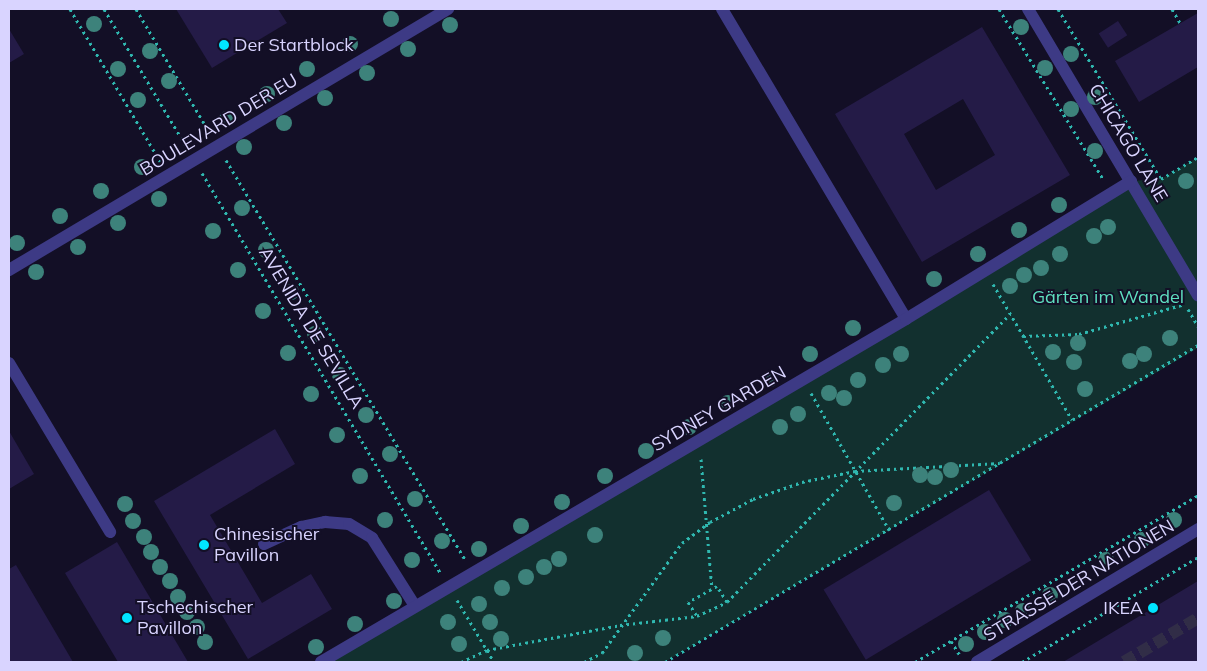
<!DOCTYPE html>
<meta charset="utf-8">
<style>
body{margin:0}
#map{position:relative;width:1207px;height:671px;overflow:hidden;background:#130f26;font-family:Mulish,sans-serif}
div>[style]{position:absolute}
.green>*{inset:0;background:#12302f}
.building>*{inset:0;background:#241b47;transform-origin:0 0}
.minor-tunnel>*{height:12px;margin-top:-6px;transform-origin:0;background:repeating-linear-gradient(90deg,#312d47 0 12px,transparent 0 18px)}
.path>*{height:3px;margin-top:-1.5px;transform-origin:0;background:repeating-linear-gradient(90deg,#2fb8b0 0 2.5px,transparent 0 6.5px)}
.minor>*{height:12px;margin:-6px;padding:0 6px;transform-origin:6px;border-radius:6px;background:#3d3a85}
.trees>*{width:16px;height:16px;margin:-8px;border-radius:50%;background:#3d827b}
.dots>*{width:14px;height:14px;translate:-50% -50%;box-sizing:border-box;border:2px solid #130f26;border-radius:50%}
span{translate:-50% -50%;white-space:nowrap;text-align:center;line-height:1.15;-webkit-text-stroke:4px #130f26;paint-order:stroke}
.poi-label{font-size:18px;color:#d9d4ff}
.left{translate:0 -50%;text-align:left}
.right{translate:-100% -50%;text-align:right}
.street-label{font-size:18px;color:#d9d4ff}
.park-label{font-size:18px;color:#5fe0c0}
.frame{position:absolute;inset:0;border:10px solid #d9d4ff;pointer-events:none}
</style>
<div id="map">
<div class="green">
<i style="clip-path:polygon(1198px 157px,1198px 348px,665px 662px,321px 662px,1131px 181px,1161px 179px)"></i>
</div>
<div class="building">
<i style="clip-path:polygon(176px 9px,278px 9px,287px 23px,212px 68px)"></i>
<i style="clip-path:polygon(1198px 13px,1198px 67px,1139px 102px,1115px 61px)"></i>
<i style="left:1118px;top:21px;width:17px;height:23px;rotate:57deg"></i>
<i style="clip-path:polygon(evenodd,982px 27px,1070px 175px,922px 262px,835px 114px,982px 27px,963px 99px,995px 155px,936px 190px,904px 134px,963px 99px)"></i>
<i style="clip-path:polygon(9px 29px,24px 54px,9px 63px)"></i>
<i style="clip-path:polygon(275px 429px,295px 464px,210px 515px,262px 603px,311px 574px,332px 609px,248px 659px,154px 501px)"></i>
<i style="clip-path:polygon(9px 431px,34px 474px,9px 489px)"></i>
<i style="left:989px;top:490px;width:82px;height:193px;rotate:59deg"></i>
<i style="clip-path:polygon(117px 542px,188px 662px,118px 662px,65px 573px)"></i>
<i style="clip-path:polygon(16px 565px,73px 662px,9px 662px,9px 569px)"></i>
<i style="clip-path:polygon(1198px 581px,1198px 662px,1063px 662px)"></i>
</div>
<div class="minor-tunnel">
<i style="left:1124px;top:662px;width:86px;rotate:-30.7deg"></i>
</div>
<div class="path">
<i style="left:70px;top:9px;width:177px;rotate:59.4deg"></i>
<i style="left:104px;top:9px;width:160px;rotate:59.1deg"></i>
<i style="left:136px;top:9px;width:144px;rotate:59.2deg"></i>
<i style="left:999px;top:9px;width:199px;rotate:58.5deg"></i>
<i style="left:1058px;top:9px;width:199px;rotate:58.8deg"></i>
<i style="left:1172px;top:9px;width:16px;rotate:60deg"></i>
<i style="left:226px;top:160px;width:466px;rotate:59.1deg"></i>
<i style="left:202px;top:173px;width:467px;rotate:59.2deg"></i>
<i style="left:1148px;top:180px;width:13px;rotate:-4deg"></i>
<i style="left:1161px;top:179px;width:43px;rotate:-30.7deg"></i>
<i style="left:993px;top:284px;width:157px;rotate:59.8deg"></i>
<i style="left:1188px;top:309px;width:20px;rotate:60deg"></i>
<i style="left:1023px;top:336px;width:56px;rotate:-2deg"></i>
<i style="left:1079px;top:334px;width:110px;rotate:-15.8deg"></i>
<i style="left:811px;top:393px;width:158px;rotate:60.3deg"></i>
<i style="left:701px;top:459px;width:130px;rotate:85.2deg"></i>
<i style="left:457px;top:600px;width:72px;rotate:59.2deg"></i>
<i style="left:727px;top:602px;width:19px;rotate:-122deg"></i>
<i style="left:717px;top:586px;width:33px;rotate:151deg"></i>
<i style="left:688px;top:602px;width:17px;rotate:57deg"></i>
<i style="left:697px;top:616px;width:33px;rotate:-25deg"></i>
<i style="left:727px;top:602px;width:404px;rotate:-45.5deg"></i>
<i style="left:951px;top:641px;width:19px;rotate:58deg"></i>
<i style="left:461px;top:662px;width:29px;rotate:-25deg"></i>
<i style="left:487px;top:650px;width:135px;rotate:-10.6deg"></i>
<i style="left:620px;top:625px;width:78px;rotate:-6.7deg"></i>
<i style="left:584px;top:662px;width:20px;rotate:-27deg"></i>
<i style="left:602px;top:653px;width:136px;rotate:-54deg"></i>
<i style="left:682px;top:543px;width:35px;rotate:-37deg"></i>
<i style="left:710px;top:522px;width:49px;rotate:-28.1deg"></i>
<i style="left:753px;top:499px;width:52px;rotate:-19.1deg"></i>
<i style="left:802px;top:482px;width:54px;rotate:-11.7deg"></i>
<i style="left:855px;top:471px;width:145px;rotate:-3.2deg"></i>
<i style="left:665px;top:662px;width:620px;rotate:-30.74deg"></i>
<i style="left:915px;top:662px;width:329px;rotate:-30.5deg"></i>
<i style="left:1022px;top:662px;width:205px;rotate:-30.8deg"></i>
</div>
<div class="minor">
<i style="left:722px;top:9px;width:360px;rotate:59.3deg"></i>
<i style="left:1028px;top:9px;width:333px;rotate:59.3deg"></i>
<i style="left:9px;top:270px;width:511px;rotate:-30.73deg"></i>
<i style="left:9px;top:363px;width:197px;rotate:59.1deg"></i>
<i style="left:264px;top:544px;width:41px;rotate:-24.7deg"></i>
<i style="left:301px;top:527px;width:25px;rotate:-12deg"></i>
<i style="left:325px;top:522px;width:24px;rotate:5deg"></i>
<i style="left:349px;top:524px;width:27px;rotate:31deg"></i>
<i style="left:372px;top:538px;width:80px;rotate:57.7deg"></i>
<i style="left:321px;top:662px;width:678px;rotate:-30.38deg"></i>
<i style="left:906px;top:319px;width:264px;rotate:-31.5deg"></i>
<i style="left:977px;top:662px;width:258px;rotate:-31deg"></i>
</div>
<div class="trees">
<i style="left:391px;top:19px"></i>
<i style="left:94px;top:24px"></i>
<i style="left:450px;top:25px"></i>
<i style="left:1021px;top:27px"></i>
<i style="left:350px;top:44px"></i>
<i style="left:408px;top:49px"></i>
<i style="left:150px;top:51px"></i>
<i style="left:1071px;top:54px"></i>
<i style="left:1045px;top:68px"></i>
<i style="left:118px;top:69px"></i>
<i style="left:307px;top:69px"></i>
<i style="left:367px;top:73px"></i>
<i style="left:169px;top:81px"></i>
<i style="left:267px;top:94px"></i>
<i style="left:1095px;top:97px"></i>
<i style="left:325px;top:98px"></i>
<i style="left:138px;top:100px"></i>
<i style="left:1071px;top:109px"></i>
<i style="left:227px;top:119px"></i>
<i style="left:284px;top:123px"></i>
<i style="left:244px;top:147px"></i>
<i style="left:1095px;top:151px"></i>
<i style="left:142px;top:167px"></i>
<i style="left:1186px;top:181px"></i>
<i style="left:101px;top:191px"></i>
<i style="left:159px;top:199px"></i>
<i style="left:1059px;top:205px"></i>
<i style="left:242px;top:208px"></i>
<i style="left:60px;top:216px"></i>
<i style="left:118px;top:223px"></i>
<i style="left:1108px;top:227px"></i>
<i style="left:1019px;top:230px"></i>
<i style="left:213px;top:231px"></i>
<i style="left:1094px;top:236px"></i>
<i style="left:17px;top:243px"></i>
<i style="left:78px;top:247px"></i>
<i style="left:266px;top:250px"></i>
<i style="left:978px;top:254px"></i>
<i style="left:1060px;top:254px"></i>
<i style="left:1041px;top:268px"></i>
<i style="left:238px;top:270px"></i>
<i style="left:36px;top:272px"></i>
<i style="left:1024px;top:275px"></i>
<i style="left:934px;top:279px"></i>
<i style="left:1010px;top:286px"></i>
<i style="left:291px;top:292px"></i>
<i style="left:263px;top:311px"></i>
<i style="left:853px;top:328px"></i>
<i style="left:315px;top:334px"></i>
<i style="left:1170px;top:338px"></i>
<i style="left:1078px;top:343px"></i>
<i style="left:1053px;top:352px"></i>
<i style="left:288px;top:353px"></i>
<i style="left:810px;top:354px"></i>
<i style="left:901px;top:354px"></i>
<i style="left:1144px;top:354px"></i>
<i style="left:1130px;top:361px"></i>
<i style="left:1074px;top:362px"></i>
<i style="left:883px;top:365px"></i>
<i style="left:340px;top:375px"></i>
<i style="left:770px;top:379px"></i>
<i style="left:858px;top:380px"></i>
<i style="left:1085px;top:389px"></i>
<i style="left:829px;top:393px"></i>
<i style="left:311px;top:394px"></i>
<i style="left:844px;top:398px"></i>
<i style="left:728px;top:403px"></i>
<i style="left:798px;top:414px"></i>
<i style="left:366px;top:415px"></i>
<i style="left:689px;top:427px"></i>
<i style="left:780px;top:427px"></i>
<i style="left:337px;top:435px"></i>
<i style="left:646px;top:451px"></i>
<i style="left:390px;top:454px"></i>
<i style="left:951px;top:470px"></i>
<i style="left:920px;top:475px"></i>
<i style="left:360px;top:476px"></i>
<i style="left:605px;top:476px"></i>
<i style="left:935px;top:477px"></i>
<i style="left:415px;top:499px"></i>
<i style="left:562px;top:502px"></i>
<i style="left:894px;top:503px"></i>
<i style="left:125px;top:504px"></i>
<i style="left:385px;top:520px"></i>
<i style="left:1174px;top:520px"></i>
<i style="left:133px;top:521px"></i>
<i style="left:521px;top:526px"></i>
<i style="left:595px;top:535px"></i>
<i style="left:144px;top:537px"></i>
<i style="left:1142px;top:540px"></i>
<i style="left:442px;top:541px"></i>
<i style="left:479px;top:549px"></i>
<i style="left:151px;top:552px"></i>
<i style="left:559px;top:559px"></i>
<i style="left:412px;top:560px"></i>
<i style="left:1106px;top:560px"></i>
<i style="left:160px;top:567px"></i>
<i style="left:544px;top:567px"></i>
<i style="left:526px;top:577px"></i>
<i style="left:170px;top:581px"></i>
<i style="left:502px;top:588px"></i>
<i style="left:1050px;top:595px"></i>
<i style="left:178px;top:597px"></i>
<i style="left:394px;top:601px"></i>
<i style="left:479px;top:604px"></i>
<i style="left:1023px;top:611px"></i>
<i style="left:187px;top:612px"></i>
<i style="left:1005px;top:620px"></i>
<i style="left:448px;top:622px"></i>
<i style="left:490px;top:622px"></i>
<i style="left:355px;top:624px"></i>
<i style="left:197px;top:627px"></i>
<i style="left:985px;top:632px"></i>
<i style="left:663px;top:638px"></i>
<i style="left:501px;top:639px"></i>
<i style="left:205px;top:642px"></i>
<i style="left:459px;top:644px"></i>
<i style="left:966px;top:644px"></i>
<i style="left:316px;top:647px"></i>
<i style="left:635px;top:653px"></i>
</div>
<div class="dots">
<i style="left:224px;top:45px;background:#00e5ff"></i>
<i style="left:204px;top:545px;background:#00e5ff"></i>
<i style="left:1153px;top:608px;background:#00e5ff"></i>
<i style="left:127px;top:618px;background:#00e5ff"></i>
</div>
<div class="poi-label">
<span class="left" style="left:234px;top:45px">Der Startblock</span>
<span class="left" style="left:214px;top:545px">Chinesischer<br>Pavillon</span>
<span class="left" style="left:137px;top:618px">Tschechischer<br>Pavillon</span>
<span class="right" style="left:1143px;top:608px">IKEA</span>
</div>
<div class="street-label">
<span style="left:219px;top:125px;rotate:-31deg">BOULEVARD DER EU</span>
<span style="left:1128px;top:143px;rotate:59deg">CHICAGO LANE</span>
<span style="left:311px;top:328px;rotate:59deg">AVENIDA DE SEVILLA</span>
<span style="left:719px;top:409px;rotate:-30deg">SYDNEY GARDEN</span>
<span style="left:1079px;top:581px;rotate:-31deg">STRASSE DER NATIONEN</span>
</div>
<div class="park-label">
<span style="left:1108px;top:297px">Gärten im Wandel</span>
</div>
<div class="frame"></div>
</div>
